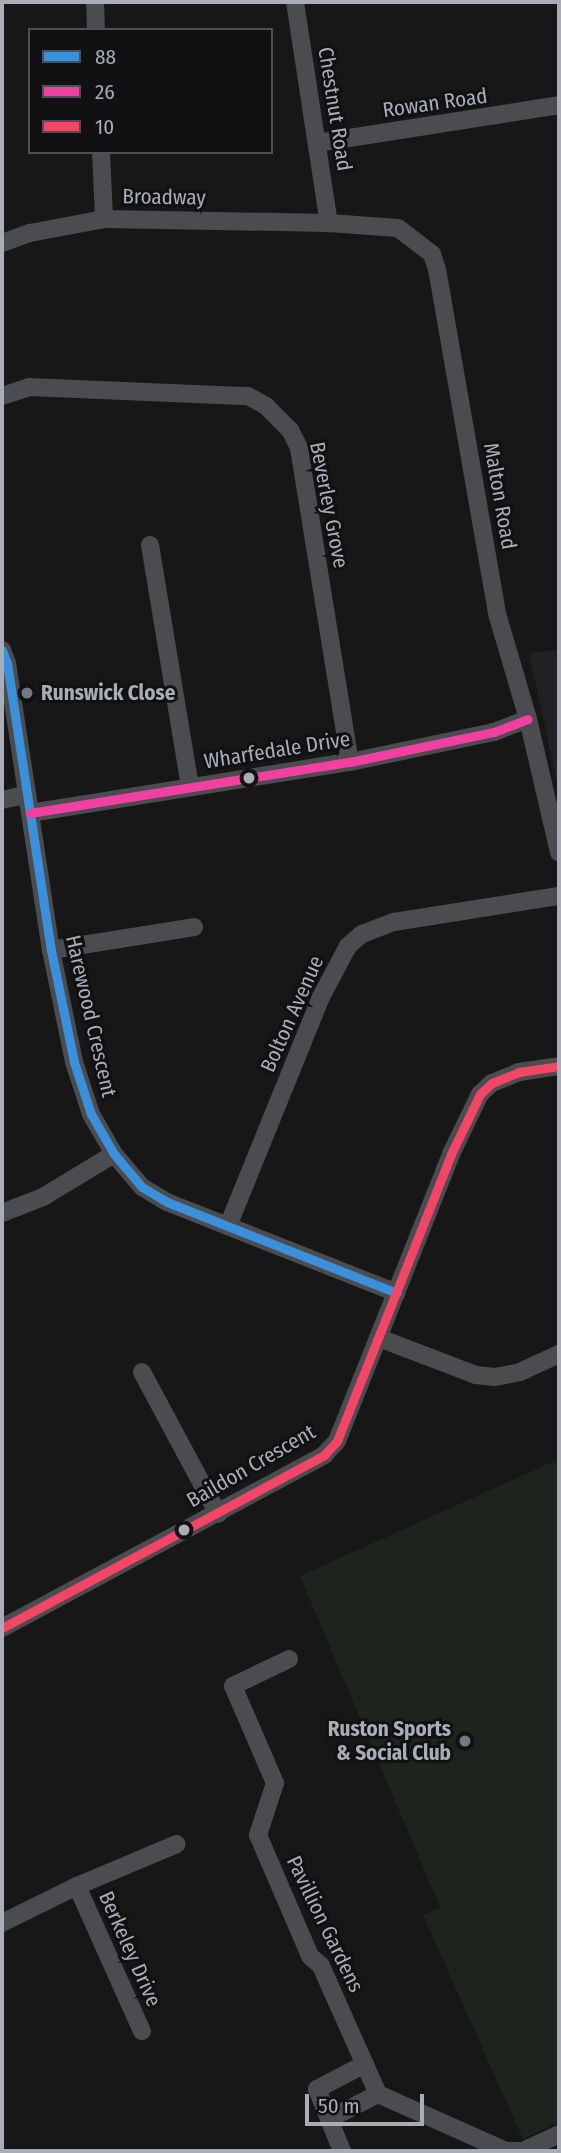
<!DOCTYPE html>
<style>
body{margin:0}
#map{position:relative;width:561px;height:2153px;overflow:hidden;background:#171717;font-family:"Fira Sans Condensed",sans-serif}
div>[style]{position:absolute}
.built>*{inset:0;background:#212123}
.green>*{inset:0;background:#1d241e}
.minor>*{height:18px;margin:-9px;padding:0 9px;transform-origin:9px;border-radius:9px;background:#4b4c50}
.bus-1>*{height:9px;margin:-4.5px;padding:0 4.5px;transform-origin:4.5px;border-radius:4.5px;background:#3a90db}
.bus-2>*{height:9px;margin:-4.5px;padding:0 4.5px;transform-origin:4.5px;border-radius:4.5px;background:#f240a1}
.bus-3>*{height:9px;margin:-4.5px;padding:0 4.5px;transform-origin:4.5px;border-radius:4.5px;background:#f34667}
.dots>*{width:19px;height:19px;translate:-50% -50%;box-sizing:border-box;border:4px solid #111113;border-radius:50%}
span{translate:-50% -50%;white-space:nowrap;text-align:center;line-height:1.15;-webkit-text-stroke:6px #111113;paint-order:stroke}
.street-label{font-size:21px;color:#a8adb8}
.poi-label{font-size:21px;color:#a8adb8;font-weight:700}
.left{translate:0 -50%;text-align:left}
.right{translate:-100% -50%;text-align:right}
.frame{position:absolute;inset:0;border:4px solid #a8adb8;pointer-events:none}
.legend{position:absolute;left:28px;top:28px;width:245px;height:126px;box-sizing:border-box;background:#111113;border:2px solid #4d4f55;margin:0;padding:9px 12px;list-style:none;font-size:21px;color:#a8adb8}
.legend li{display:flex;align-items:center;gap:14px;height:35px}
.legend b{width:35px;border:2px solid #4d4f55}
.scale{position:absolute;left:305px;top:2094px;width:119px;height:32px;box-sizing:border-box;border:4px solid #a8adb8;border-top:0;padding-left:9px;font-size:21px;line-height:24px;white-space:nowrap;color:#a8adb8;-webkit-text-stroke:5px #111113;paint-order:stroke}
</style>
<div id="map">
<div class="built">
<i style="clip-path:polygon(559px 650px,559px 792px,529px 653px)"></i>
</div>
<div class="green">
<i style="clip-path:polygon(559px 1459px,559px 2122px,523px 2139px,423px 1915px,440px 1907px,300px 1576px)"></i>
</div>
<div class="minor">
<i style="left:95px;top:2px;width:28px;rotate:88deg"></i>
<i style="left:295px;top:2px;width:224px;rotate:81.3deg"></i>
<i style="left:317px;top:143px;width:245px;rotate:-8.9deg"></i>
<i style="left:101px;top:152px;width:67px;rotate:87.4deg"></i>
<i style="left:2px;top:243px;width:30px;rotate:-20deg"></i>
<i style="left:30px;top:233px;width:75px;rotate:-10.7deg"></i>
<i style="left:104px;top:219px;width:225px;rotate:1deg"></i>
<i style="left:329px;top:223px;width:69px;rotate:4.1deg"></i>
<i style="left:398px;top:228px;width:43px;rotate:37.4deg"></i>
<i style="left:432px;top:254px;width:16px;rotate:72deg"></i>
<i style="left:437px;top:269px;width:353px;rotate:80.1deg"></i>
<i style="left:498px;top:617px;width:106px;rotate:73.6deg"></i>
<i style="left:528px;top:719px;width:137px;rotate:76.9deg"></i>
<i style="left:2px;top:396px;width:28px;rotate:-18deg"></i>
<i style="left:29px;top:387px;width:219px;rotate:2.4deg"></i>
<i style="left:248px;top:396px;width:21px;rotate:29deg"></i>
<i style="left:266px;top:406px;width:34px;rotate:45deg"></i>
<i style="left:290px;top:430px;width:20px;rotate:63deg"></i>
<i style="left:299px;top:448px;width:318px;rotate:80.8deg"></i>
<i style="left:150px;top:545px;width:245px;rotate:80.6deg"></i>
<i style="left:2px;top:650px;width:14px;rotate:69deg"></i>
<i style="left:7px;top:663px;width:290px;rotate:81.3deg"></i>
<i style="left:51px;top:950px;width:114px;rotate:78.4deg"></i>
<i style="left:74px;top:1062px;width:55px;rotate:71.9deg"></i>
<i style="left:91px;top:1114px;width:46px;rotate:60.1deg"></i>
<i style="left:114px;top:1154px;width:43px;rotate:49.7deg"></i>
<i style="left:142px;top:1187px;width:29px;rotate:31deg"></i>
<i style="left:167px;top:1202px;width:247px;rotate:21.6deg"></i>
<i style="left:2px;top:800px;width:26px;rotate:-13deg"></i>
<i style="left:30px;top:813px;width:324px;rotate:-9.1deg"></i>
<i style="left:350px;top:762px;width:147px;rotate:-11.8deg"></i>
<i style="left:494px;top:732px;width:36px;rotate:-21deg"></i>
<i style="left:51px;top:950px;width:145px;rotate:-9.1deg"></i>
<i style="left:2px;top:1213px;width:44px;rotate:-21.3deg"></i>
<i style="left:43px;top:1197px;width:83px;rotate:-31.2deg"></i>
<i style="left:228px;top:1226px;width:247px;rotate:-67.9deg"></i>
<i style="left:321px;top:997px;width:58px;rotate:-62.1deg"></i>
<i style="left:348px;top:946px;width:18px;rotate:-41deg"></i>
<i style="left:362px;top:934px;width:34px;rotate:-21deg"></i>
<i style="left:394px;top:922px;width:167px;rotate:-9deg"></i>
<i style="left:379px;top:1338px;width:104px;rotate:20.9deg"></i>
<i style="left:476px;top:1375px;width:19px;rotate:6deg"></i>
<i style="left:495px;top:1377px;width:25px;rotate:-11deg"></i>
<i style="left:520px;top:1372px;width:43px;rotate:-24.8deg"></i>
<i style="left:142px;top:1372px;width:161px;rotate:61.8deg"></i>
<i style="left:2px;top:1628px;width:366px;rotate:-28.2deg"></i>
<i style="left:324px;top:1455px;width:19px;rotate:-47deg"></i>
<i style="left:337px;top:1441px;width:309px;rotate:-68.3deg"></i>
<i style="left:451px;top:1154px;width:67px;rotate:-64.2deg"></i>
<i style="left:480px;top:1094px;width:16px;rotate:-43deg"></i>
<i style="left:492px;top:1083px;width:29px;rotate:-22deg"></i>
<i style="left:519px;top:1072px;width:40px;rotate:-8.5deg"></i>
<i style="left:289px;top:1659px;width:62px;rotate:154.3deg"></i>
<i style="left:233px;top:1686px;width:106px;rotate:66.6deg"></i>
<i style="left:275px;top:1783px;width:55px;rotate:108.1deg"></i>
<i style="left:258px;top:1835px;width:132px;rotate:66.7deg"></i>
<i style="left:310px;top:1956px;width:15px;rotate:42deg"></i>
<i style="left:321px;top:1966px;width:140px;rotate:66deg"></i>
<i style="left:378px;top:2094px;width:140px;rotate:24deg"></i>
<i style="left:506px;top:2151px;width:17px"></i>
<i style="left:523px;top:2151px;width:40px;rotate:-25deg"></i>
<i style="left:77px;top:1886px;width:159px;rotate:65.9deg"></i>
<i style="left:2px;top:1923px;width:84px;rotate:-26.3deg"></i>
<i style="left:77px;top:1886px;width:108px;rotate:-22.8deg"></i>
<i style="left:365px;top:2064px;width:54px;rotate:152.5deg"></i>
<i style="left:317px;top:2089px;width:32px;rotate:68deg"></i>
<i style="left:329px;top:2119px;width:55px;rotate:-27deg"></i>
<i style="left:329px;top:2119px;width:35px;rotate:68deg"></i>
</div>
<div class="bus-1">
<i style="left:2px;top:650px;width:14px;rotate:69deg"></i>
<i style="left:7px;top:663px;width:290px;rotate:81.3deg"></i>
<i style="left:51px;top:950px;width:114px;rotate:78.4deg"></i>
<i style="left:74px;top:1062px;width:55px;rotate:71.9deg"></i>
<i style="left:91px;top:1114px;width:46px;rotate:60.1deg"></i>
<i style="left:114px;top:1154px;width:43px;rotate:49.7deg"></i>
<i style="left:142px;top:1187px;width:29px;rotate:31deg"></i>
<i style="left:167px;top:1202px;width:247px;rotate:21.6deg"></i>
</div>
<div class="bus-2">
<i style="left:30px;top:813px;width:324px;rotate:-9.1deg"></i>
<i style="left:350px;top:762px;width:147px;rotate:-11.8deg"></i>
<i style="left:494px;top:732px;width:36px;rotate:-21deg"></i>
</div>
<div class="bus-3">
<i style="left:2px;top:1628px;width:366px;rotate:-28.2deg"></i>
<i style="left:324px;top:1455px;width:19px;rotate:-47deg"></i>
<i style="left:337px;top:1441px;width:309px;rotate:-68.3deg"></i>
<i style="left:451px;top:1154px;width:67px;rotate:-64.2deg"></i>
<i style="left:480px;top:1094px;width:16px;rotate:-43deg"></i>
<i style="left:492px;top:1083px;width:29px;rotate:-22deg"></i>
<i style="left:519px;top:1072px;width:40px;rotate:-8.5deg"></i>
</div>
<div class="dots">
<i style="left:27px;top:693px;background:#757880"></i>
<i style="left:249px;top:778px;background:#a8adb8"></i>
<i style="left:184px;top:1530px;background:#a8adb8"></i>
<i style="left:465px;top:1741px;background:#757880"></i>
</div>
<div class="street-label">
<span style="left:435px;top:103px;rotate:-8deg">Rowan Road</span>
<span style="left:335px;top:109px;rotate:81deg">Chestnut Road</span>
<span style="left:164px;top:197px;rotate:1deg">Broadway</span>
<span style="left:500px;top:496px;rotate:80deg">Malton Road</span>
<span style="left:329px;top:505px;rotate:79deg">Beverley Grove</span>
<span style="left:277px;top:750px;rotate:-9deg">Wharfedale Drive</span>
<span style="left:292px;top:1014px;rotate:-66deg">Bolton Avenue</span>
<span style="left:91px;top:1016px;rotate:77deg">Harewood Crescent</span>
<span style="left:251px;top:1466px;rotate:-30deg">Baildon Crescent</span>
<span style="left:325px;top:1924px;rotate:64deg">Pavillion Gardens</span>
<span style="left:130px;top:1949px;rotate:66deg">Berkeley Drive</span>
</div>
<div class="poi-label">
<span class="left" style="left:41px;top:693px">Runswick Close</span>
<span class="right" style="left:451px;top:1741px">Ruston Sports<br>&amp; Social Club</span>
</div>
<div class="frame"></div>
<ul class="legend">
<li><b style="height:9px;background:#3a90db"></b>88</li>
<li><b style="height:9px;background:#f240a1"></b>26</li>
<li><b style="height:9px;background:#f34667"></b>10</li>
</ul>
<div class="scale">50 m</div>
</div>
